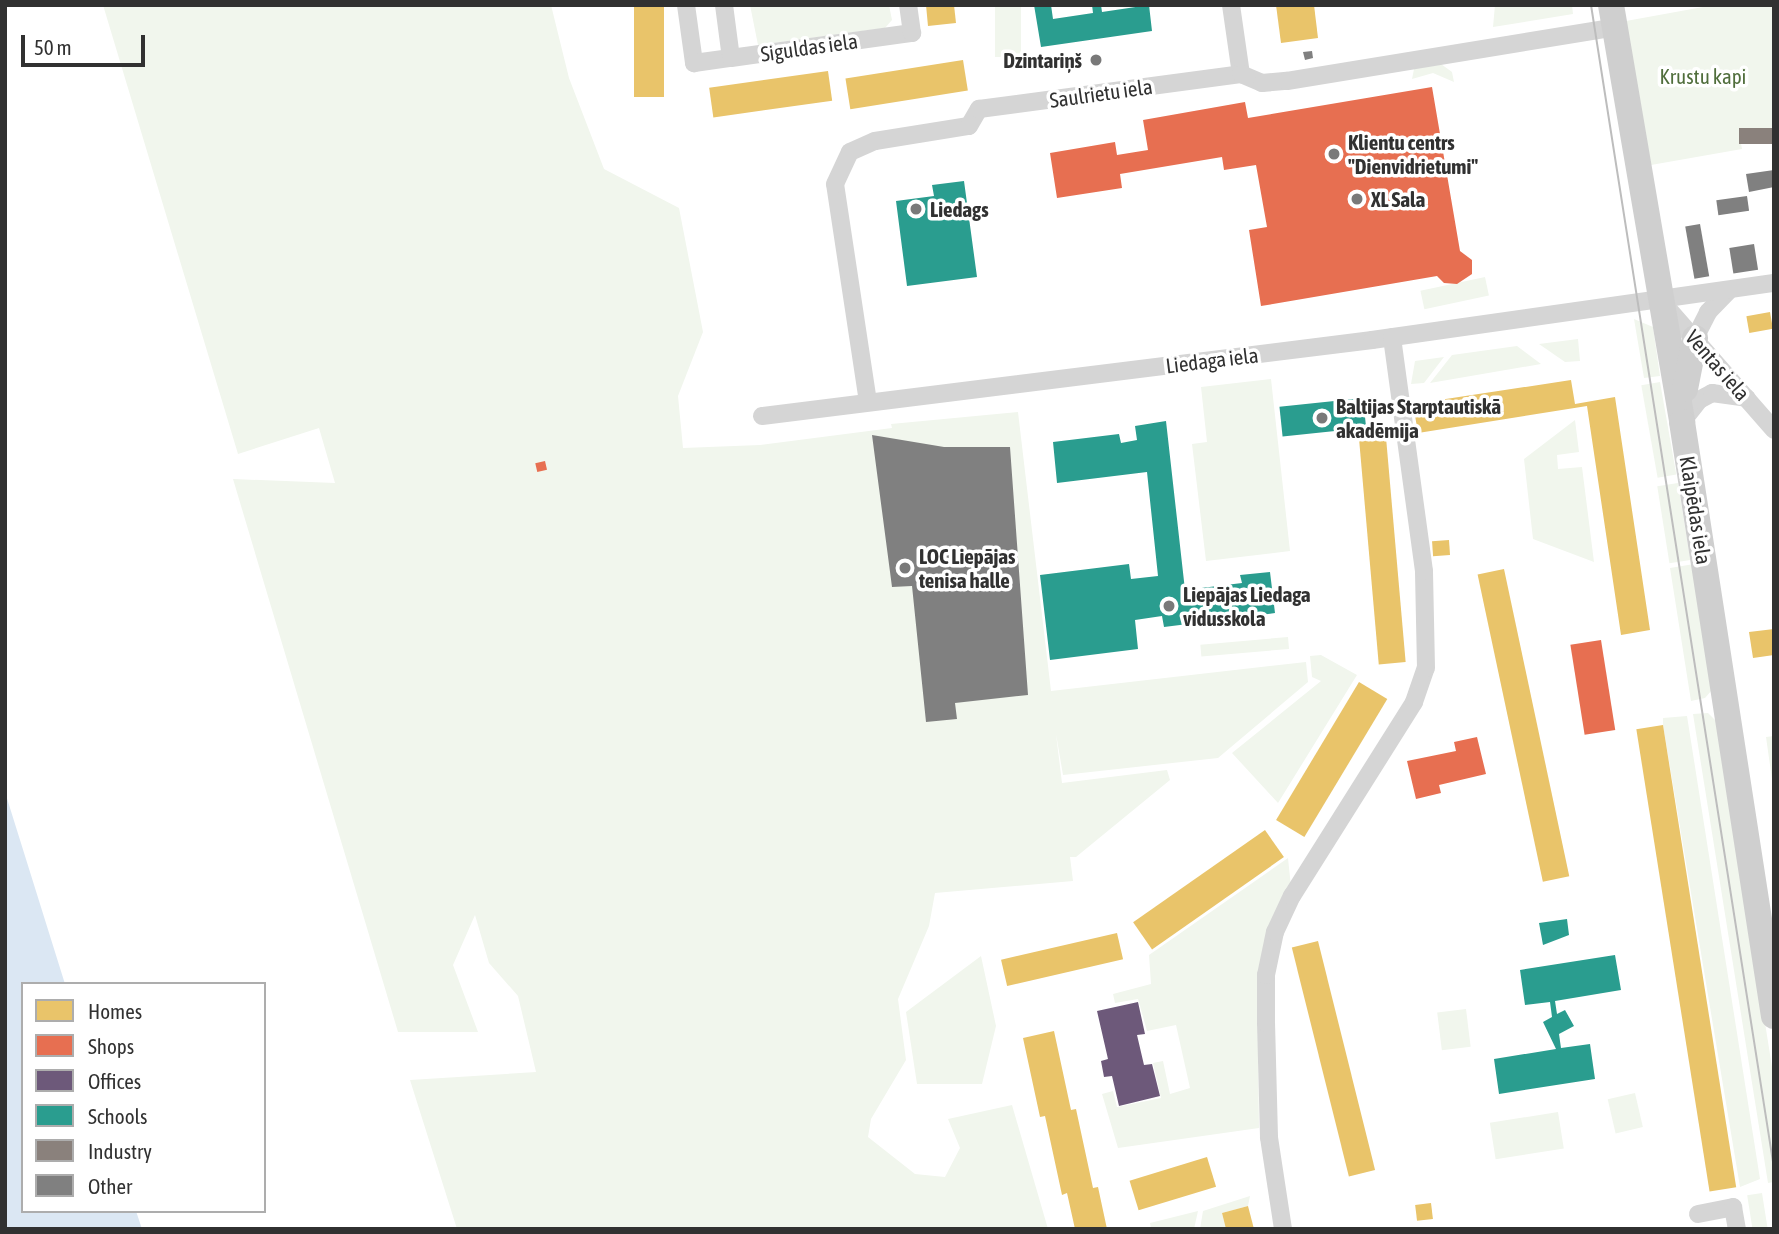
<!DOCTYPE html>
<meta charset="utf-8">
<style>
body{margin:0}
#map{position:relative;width:1779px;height:1234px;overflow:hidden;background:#fff;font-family:"Asap Condensed",sans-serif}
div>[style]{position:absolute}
.green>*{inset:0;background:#f1f6ed;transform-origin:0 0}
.water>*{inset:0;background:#dbe7f3}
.homes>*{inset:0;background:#e9c46a;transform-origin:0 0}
.shops>*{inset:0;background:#e76f51;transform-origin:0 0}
.offices>*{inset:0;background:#6d597a}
.schools>*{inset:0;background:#2a9d8f;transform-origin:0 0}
.industry>*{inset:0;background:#8a817c;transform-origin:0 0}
.building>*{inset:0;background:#808080;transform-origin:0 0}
.minor>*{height:18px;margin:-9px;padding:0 9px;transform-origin:9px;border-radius:9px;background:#d5d5d5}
.secondary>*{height:26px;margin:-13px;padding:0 13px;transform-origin:13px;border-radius:13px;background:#cfcfcf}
.tram>*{height:2px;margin:-1px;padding:0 1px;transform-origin:1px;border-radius:1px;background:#bdbdbd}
.dots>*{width:19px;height:19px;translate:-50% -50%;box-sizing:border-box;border:4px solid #fff;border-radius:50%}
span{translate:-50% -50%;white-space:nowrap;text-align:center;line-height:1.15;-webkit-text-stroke:7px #fff;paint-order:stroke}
.street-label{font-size:21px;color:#313131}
.poi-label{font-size:21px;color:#313131;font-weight:700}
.right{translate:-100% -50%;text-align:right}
.left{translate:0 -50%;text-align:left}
.park-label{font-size:21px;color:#506e3c}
.frame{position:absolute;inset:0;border:7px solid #313131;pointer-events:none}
.legend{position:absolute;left:21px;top:982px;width:245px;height:231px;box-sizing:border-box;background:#fff;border:2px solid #adadad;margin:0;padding:9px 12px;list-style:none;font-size:21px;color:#313131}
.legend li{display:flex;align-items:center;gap:14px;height:35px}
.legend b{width:35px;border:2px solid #adadad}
.scale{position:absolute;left:21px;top:35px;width:124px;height:32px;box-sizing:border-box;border:4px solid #313131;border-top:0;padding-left:9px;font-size:21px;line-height:24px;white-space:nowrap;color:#313131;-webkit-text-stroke:5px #fff;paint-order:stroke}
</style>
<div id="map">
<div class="green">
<i style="clip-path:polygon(103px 5px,551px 5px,569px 78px,604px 169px,679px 208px,703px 332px,678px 396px,683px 448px,760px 445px,892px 428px,891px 424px,1018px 412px,1051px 691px,1306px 662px,1308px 682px,1218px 758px,1063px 775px,1056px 734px,1062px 783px,1167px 770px,1170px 780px,1076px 857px,1070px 857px,1073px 881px,935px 893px,929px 926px,898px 999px,906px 1060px,871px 1119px,868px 1137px,915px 1174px,945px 1177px,960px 1148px,948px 1119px,1012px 1105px,1048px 1229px,457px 1229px,410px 1080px,536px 1072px,518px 996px,489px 963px,475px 915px,453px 965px,478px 1032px,398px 1032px,233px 479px,335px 483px,319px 428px,238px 454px)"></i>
<i style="clip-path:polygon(750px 5px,889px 5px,892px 20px,885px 28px,758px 45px)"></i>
<i style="left:995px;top:5px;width:26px;height:52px"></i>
<i style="clip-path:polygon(1495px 5px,1572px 5px,1573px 14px,1493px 27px)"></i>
<i style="clip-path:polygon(1714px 5px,1774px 5px,1774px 128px,1739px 133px,1742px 149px,1651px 165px,1626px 21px)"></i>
<i style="clip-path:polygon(1441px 64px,1452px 72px,1454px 82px,1433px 73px,1412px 79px,1414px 69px)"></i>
<i style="left:1485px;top:277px;width:19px;height:66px;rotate:78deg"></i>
<i style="clip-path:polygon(1634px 319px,1653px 327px,1660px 376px,1644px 378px)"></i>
<i style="clip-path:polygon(1578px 339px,1580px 361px,1565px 362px,1539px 344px)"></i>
<i style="clip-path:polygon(1517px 346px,1541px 364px,1430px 383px,1452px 355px)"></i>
<i style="clip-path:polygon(1444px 357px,1424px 383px,1411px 384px,1415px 361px)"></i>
<i style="clip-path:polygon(1271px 379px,1290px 551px,1206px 561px,1192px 444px,1207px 442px,1201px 387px)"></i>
<i style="left:1660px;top:382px;width:94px;height:19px;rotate:80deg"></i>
<i style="clip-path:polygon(1575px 420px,1579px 452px,1557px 455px,1558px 469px,1582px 467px,1594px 562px,1533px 539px,1524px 459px)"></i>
<i style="left:1678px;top:483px;width:78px;height:21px;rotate:81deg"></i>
<i style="clip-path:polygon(1694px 564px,1712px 690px,1705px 698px,1691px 701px,1670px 568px)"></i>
<i style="left:1288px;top:637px;width:12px;height:88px;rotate:85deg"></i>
<i style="clip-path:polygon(1321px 655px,1357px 675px,1278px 803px,1232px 753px,1321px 681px,1312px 677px,1310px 656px)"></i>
<i style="clip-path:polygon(1708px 713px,1718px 723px,1774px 1080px,1774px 1182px,1768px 1183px,1693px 714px)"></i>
<i style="clip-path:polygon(1687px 716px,1760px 1179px,1740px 1187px,1663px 725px,1663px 718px)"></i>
<i style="clip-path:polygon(1774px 736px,1774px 793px,1766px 737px)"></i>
<i style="clip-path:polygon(1288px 858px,1291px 887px,1270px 923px,1257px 976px,1259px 1128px,1118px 1148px,1102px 1094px,1113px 1091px,1117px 1107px,1161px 1098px,1153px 1063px,1163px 1061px,1170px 1094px,1190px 1088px,1176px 1025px,1147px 1031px,1138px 999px,1115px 1003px,1113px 994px,1151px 984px,1149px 955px)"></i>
<i style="clip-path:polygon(981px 956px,996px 1026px,982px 1084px,917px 1084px,906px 1012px)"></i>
<i style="left:1466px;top:1009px;width:38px;height:29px;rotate:83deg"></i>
<i style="left:1635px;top:1093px;width:35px;height:28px;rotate:77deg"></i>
<i style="left:1558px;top:1112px;width:37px;height:69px;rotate:81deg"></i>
<i style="left:1762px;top:1193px;width:36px;height:15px;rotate:81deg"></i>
<i style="clip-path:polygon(1250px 1196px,1248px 1206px,1222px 1213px,1226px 1229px,1200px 1229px,1203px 1211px)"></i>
<i style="clip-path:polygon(1198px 1211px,1194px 1229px,1151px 1229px,1150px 1223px)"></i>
</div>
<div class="water">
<i style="clip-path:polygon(5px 792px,65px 984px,23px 984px,23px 1211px,136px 1211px,142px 1229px,5px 1229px)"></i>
</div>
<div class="homes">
<i style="left:634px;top:5px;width:30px;height:92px"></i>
<i style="clip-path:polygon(926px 5px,954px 5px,956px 23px,928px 26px)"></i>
<i style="clip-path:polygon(1276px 5px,1314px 5px,1318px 38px,1281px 43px)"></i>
<i style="left:963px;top:60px;width:31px;height:119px;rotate:81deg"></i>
<i style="left:828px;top:71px;width:30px;height:120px;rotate:82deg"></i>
<i style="left:1770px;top:312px;width:17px;height:24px;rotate:80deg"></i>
<i style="clip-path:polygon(1571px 380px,1575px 404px,1615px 397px,1650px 630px,1621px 635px,1587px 406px,1418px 433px,1413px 404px)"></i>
<i style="left:1385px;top:426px;width:237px;height:27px;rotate:85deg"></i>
<i style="left:1449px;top:540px;width:15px;height:17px;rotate:86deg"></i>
<i style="left:1504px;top:569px;width:314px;height:27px;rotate:78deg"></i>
<i style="clip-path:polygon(1774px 629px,1774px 655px,1753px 658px,1749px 632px)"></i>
<i style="left:1359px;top:682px;width:33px;height:161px;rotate:31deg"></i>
<i style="left:1663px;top:725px;width:468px;height:27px;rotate:81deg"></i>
<i style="left:1265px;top:830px;width:33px;height:161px;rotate:55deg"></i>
<i style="left:1117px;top:933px;width:27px;height:119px;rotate:77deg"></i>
<i style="left:1318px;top:941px;width:236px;height:27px;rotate:76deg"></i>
<i style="clip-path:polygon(1054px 1031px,1071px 1110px,1076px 1109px,1093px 1188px,1098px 1187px,1107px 1229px,1075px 1229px,1067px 1193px,1062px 1195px,1045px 1116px,1040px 1117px,1023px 1038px)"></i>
<i style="left:1207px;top:1157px;width:31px;height:81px;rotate:73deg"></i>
<i style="left:1431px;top:1203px;width:16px;height:16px;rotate:83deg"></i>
<i style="clip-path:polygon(1248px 1206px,1254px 1229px,1226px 1229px,1222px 1213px)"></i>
</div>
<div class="shops">
<i style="clip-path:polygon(1432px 87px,1460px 251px,1472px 260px,1472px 274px,1457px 284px,1444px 283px,1437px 276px,1261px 306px,1249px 230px,1267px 227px,1256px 165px,1224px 170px,1222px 157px,1120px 174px,1122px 188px,1057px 198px,1050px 153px,1115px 142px,1117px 155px,1148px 150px,1143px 120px,1245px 102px,1248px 118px)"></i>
<i style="left:545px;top:461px;width:9px;height:10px;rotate:77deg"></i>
<i style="left:1601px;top:640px;width:91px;height:31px;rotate:81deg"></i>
<i style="clip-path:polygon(1477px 737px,1486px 774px,1439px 785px,1441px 793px,1416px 799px,1407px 761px,1456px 751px,1454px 742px)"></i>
</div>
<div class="offices">
<i style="clip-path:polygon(1138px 1002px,1145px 1034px,1137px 1035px,1144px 1065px,1152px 1064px,1160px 1096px,1119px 1106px,1112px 1076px,1104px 1077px,1101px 1061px,1108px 1059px,1097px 1011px)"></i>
</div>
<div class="schools">
<i style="clip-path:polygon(1034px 5px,1051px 5px,1053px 19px,1093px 13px,1092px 5px,1101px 5px,1102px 12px,1149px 5px,1152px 31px,1041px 47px)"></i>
<i style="clip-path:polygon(964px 181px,977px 277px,907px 286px,896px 201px,934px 196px,932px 185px)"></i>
<i style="left:1363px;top:398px;width:30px;height:84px;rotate:84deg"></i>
<i style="clip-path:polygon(1166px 421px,1185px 590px,1242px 583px,1240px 575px,1270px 572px,1275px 613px,1164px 627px,1162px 616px,1135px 620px,1138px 649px,1050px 660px,1040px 575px,1129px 564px,1131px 579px,1158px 576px,1147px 472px,1057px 483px,1053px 442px,1119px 434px,1121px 443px,1137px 440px,1135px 426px)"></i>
<i style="clip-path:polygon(1567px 919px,1569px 935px,1543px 945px,1539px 923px)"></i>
<i style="clip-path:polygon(1615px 955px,1621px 990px,1555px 1001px,1557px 1014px,1565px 1010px,1574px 1026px,1559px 1034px,1561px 1048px,1590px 1044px,1595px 1079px,1499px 1094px,1494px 1059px,1556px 1049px,1543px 1022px,1552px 1017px,1550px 1002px,1525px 1005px,1520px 970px)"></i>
</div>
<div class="industry">
<i style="left:1774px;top:128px;width:16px;height:35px;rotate:90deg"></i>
</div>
<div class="building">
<i style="clip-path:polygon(1312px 51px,1313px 58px,1305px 60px,1303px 52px)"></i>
<i style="clip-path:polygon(1774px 170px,1774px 187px,1749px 192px,1746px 174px)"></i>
<i style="left:1747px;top:196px;width:15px;height:31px;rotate:82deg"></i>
<i style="left:1700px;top:224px;width:53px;height:15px;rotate:80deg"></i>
<i style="left:1754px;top:244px;width:26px;height:25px;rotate:81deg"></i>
<i style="clip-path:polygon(872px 435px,944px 447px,1010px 447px,1028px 695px,955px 703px,957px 719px,926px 722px,912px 586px,892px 587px)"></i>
</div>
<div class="minor">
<i style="left:686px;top:5px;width:59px;rotate:82.1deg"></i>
<i style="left:694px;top:63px;width:37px;rotate:-8deg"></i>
<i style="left:724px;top:5px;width:53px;rotate:82.5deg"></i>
<i style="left:731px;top:58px;width:183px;rotate:-7.9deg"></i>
<i style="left:912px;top:33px;width:28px;rotate:-98deg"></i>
<i style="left:1231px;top:5px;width:70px;rotate:81.8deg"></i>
<i style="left:1662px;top:302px;width:170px;rotate:48.8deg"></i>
<i style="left:1695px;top:338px;width:29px;rotate:-63deg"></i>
<i style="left:1708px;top:312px;width:29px;rotate:-46deg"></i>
<i style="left:868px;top:402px;width:220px;rotate:-98.6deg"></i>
<i style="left:835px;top:184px;width:35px;rotate:-65deg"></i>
<i style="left:850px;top:152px;width:27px;rotate:-24deg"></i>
<i style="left:875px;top:141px;width:95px;rotate:-9.1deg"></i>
<i style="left:969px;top:126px;width:20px;rotate:-60deg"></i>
<i style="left:979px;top:109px;width:264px;rotate:-7.6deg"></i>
<i style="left:1241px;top:74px;width:23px;rotate:23deg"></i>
<i style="left:1262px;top:83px;width:25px;rotate:-5deg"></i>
<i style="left:1287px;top:81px;width:332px;rotate:-9.3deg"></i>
<i style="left:762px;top:416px;width:615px;rotate:-7.1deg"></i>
<i style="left:1372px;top:340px;width:406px;rotate:-8.1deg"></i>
<i style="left:1682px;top:422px;width:28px;rotate:-52deg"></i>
<i style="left:1699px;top:400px;width:15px;rotate:-28deg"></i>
<i style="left:1712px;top:393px;width:35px;rotate:8deg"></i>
<i style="left:1698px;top:1214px;width:36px;rotate:-11deg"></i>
<i style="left:1733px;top:1207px;width:22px;rotate:80deg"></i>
<i style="left:1283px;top:1229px;width:93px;rotate:-98.7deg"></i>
<i style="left:1269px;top:1137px;width:114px;rotate:-91.5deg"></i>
<i style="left:1266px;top:1023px;width:48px;rotate:-90deg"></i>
<i style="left:1266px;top:975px;width:44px;rotate:-78.2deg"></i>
<i style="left:1275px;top:932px;width:40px;rotate:-65deg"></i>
<i style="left:1292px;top:896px;width:229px;rotate:-57.8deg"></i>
<i style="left:1414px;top:702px;width:36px;rotate:-71deg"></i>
<i style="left:1426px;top:668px;width:97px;rotate:-91.2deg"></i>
<i style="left:1424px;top:571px;width:236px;rotate:-97.8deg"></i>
</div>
<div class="secondary">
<i style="left:1611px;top:5px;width:423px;rotate:80.3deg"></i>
<i style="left:1682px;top:422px;width:601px;rotate:81.2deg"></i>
<i style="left:1685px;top:389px;width:52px;rotate:-78.9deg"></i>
</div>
<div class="tram">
<i style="left:1591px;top:5px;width:1177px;rotate:81.06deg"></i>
</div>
<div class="dots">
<i style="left:1096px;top:60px;background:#797979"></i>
<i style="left:1334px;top:154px;background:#797979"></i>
<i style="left:1357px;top:199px;background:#797979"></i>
<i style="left:916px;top:209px;background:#797979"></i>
<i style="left:1322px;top:418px;background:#797979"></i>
<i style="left:905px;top:568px;background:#797979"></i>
<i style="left:1169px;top:606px;background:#797979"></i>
</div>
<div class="street-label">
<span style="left:809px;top:47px;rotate:-8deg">Siguldas iela</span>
<span style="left:1101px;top:93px;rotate:-8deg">Saulrietu iela</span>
<span style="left:1212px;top:360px;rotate:-7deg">Liedaga iela</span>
<span style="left:1718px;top:365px;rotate:49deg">Ventas iela</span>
<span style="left:1696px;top:510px;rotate:81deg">Klaipēdas iela</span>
</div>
<div class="poi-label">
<span class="right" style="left:1082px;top:60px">Dzintariņš</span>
<span class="left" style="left:1348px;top:154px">Klientu centrs<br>"Dienvidrietumi"</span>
<span class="left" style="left:1371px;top:199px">XL Sala</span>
<span class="left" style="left:930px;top:209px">Liedags</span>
<span class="left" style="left:1336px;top:418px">Baltijas Starptautiskā<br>akadēmija</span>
<span class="left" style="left:919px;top:568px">LOC Liepājas<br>tenisa halle</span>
<span class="left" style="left:1183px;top:606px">Liepājas Liedaga<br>vidusskola</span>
</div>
<div class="park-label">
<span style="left:1703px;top:76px">Krustu kapi</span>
</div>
<div class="frame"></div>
<ul class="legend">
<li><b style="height:19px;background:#e9c46a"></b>Homes</li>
<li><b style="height:19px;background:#e76f51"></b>Shops</li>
<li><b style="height:19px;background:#6d597a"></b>Offices</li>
<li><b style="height:19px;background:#2a9d8f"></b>Schools</li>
<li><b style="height:19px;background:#8a817c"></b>Industry</li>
<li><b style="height:19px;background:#808080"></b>Other</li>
</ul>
<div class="scale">50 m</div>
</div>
